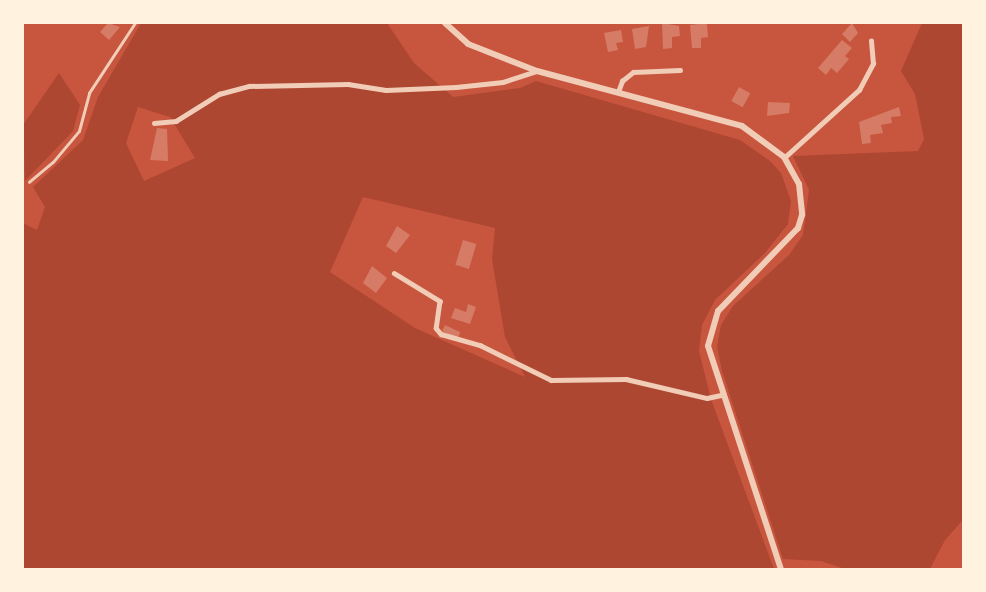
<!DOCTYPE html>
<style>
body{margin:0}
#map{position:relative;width:986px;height:592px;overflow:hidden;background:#c8553d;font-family:Barlow,sans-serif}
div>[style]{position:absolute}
.green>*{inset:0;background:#ae4732}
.building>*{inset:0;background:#d67c66;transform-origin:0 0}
.service>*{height:2.5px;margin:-1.25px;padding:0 1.25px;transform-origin:1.25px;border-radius:1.25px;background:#f1ccb7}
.minor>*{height:4.5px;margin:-2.25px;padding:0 2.25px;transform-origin:2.25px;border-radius:2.25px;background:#f1ccb7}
.tertiary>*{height:6px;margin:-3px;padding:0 3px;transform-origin:3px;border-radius:3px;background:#f1ccb7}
span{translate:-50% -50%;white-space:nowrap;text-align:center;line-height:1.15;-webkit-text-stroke:7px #fff3e0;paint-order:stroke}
.frame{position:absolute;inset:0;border:24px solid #fff3e0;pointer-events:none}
</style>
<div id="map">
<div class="green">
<i style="clip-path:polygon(evenodd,141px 23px,387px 23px,414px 63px,453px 97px,520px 88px,536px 81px,740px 140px,770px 161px,781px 173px,791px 201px,788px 224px,765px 253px,715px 300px,702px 325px,699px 351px,711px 399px,774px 569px,23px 569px,23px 223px,37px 230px,45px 207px,33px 187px,83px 140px,98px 97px,141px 23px,138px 107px,170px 117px,195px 158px,144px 181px,126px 143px,138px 107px,141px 23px,363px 197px,495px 228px,492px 259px,505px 337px,525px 377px,415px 328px,330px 272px,363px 197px)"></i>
<i style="clip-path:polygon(922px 23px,963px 23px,963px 520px,945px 540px,930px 569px,845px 569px,821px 561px,783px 559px,722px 371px,717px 347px,721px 325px,733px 306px,789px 255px,803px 235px,809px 190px,793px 156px,918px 151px,924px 139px,915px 94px,901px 71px)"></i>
<i style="clip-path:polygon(59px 73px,80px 105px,73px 131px,25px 181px,23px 125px)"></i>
</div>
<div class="building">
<i style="clip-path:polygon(108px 23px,120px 27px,109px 40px,100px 32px)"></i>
<i style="clip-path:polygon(662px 23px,679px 26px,680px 36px,672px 37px,672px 48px,663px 49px)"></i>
<i style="clip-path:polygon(707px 23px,708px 37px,701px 38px,701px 48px,692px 48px,690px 25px)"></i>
<i style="clip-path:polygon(852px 23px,858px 33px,850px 42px,842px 34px)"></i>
<i style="clip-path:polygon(649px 26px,646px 47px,635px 49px,632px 29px)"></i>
<i style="clip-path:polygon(621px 30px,623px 42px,616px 43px,618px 50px,608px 52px,604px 33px)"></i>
<i style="clip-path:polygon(842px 40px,852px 48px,845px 56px,849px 59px,837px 73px,831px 68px,826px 75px,818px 68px)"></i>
<i style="left:739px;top:87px;width:13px;height:16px;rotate:29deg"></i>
<i style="clip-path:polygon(768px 102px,790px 103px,789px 113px,767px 116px)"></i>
<i style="clip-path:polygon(899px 107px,901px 116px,891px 117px,892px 123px,881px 125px,883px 133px,870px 135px,871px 143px,862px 144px,859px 122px)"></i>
<i style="clip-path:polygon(157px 128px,167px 129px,168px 161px,150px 160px)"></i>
<i style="clip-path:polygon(397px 226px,410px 235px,396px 253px,386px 246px)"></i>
<i style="left:463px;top:240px;width:14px;height:26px;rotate:17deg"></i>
<i style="clip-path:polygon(372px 266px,387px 278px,376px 293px,363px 283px)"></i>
<i style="clip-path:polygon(468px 304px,476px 307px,470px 324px,451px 318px,455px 308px,466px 312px)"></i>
<i style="left:445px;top:325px;width:17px;height:7px;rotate:25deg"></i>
</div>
<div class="service">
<i style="left:29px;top:182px;width:31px;rotate:-40deg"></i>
<i style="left:53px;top:162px;width:40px;rotate:-50deg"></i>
<i style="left:79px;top:131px;width:39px;rotate:-75deg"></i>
<i style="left:89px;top:93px;width:84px;rotate:-56.7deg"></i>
</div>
<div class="minor">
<i style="left:618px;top:92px;width:12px;rotate:-70deg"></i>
<i style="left:622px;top:81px;width:14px;rotate:-39deg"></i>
<i style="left:633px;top:72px;width:47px;rotate:-2.4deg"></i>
<i style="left:154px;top:123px;width:22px;rotate:-5deg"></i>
<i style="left:176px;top:121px;width:51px;rotate:-32.1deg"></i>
<i style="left:219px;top:94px;width:31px;rotate:-15deg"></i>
<i style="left:249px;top:86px;width:99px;rotate:-1.2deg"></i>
<i style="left:348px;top:84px;width:38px;rotate:9deg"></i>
<i style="left:386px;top:90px;width:70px;rotate:-2.5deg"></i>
<i style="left:456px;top:87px;width:47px;rotate:-6.1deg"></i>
<i style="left:503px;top:82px;width:36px;rotate:-18deg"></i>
<i style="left:785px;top:157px;width:100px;rotate:-42.2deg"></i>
<i style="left:859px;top:90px;width:30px;rotate:-62deg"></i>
<i style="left:873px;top:64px;width:23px;rotate:-95deg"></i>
<i style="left:394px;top:273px;width:54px;rotate:31.3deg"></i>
<i style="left:440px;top:301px;width:27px;rotate:98deg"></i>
<i style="left:436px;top:328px;width:8px;rotate:50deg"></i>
<i style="left:441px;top:334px;width:41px;rotate:15.8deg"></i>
<i style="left:480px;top:345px;width:79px;rotate:26.2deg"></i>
<i style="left:551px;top:380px;width:75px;rotate:-0.8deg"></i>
<i style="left:626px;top:379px;width:83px;rotate:13.2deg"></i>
<i style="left:707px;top:398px;width:14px;rotate:-12deg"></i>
</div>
<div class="tertiary">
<i style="left:445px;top:23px;width:31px;rotate:42deg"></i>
<i style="left:468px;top:44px;width:74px;rotate:21.4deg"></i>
<i style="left:537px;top:71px;width:212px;rotate:15deg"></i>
<i style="left:742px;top:126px;width:52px;rotate:36.4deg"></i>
<i style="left:784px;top:157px;width:31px;rotate:61deg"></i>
<i style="left:799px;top:184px;width:31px;rotate:84deg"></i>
<i style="left:802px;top:215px;width:14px;rotate:107deg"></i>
<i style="left:798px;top:228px;width:115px;rotate:133.9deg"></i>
<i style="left:718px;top:311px;width:36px;rotate:106deg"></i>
<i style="left:708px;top:346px;width:235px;rotate:71.9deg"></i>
</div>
<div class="frame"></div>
</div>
